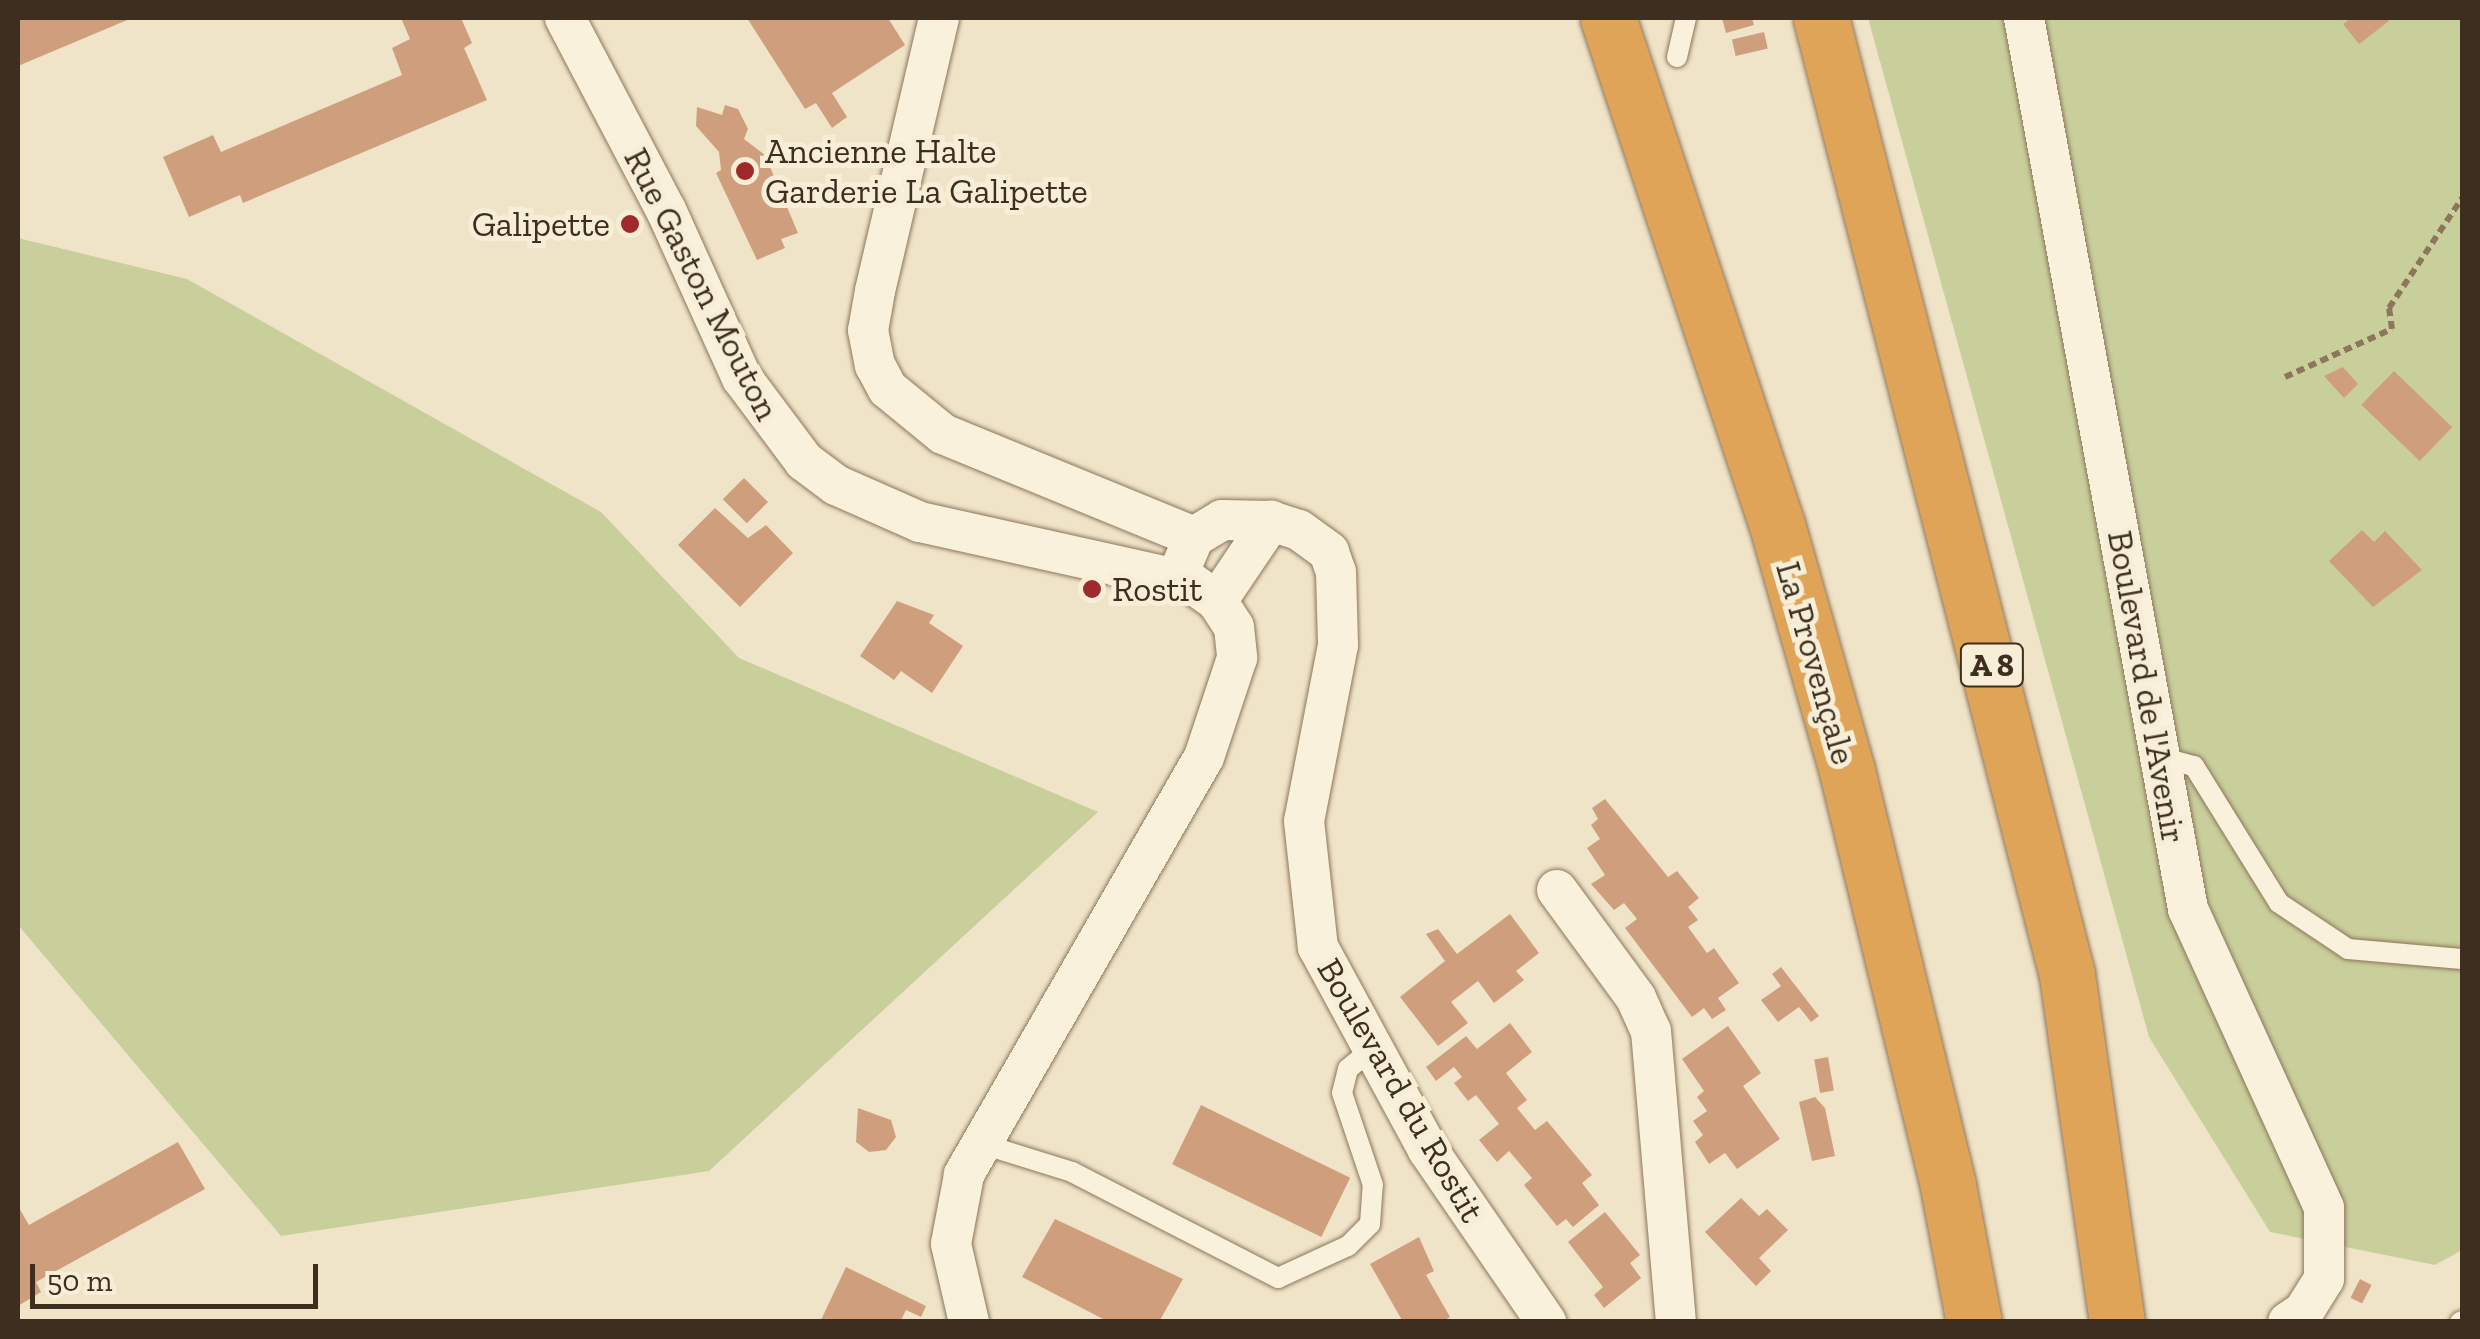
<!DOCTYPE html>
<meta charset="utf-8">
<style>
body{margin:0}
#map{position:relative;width:2480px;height:1339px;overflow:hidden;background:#f0e4c8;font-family:"Zilla Slab",serif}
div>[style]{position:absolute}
.green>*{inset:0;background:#c9cf9b}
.building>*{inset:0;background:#cf9f7d;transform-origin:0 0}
.path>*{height:6px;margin-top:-3px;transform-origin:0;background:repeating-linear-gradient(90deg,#8d765c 0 8px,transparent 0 13px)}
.roads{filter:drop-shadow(0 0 2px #8d765c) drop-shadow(0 0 2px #8d765c)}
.service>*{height:20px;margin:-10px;padding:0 10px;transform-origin:10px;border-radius:10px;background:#faf1dc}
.minor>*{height:40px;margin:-20px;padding:0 20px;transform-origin:20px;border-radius:20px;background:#faf1dc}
.motorway>*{height:55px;margin:-27.5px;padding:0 27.5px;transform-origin:27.5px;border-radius:27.5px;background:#e0a458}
.dots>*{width:28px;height:28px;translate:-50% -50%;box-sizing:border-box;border:5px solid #f7eed8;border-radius:50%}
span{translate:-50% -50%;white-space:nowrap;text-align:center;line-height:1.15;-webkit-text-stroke:10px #f7eed8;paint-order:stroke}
.shield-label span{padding:2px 8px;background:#f7eed8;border:2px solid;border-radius:8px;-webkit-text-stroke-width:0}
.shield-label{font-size:32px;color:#3d2e20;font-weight:700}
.poi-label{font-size:35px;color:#3d2e20}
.left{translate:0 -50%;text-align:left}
.right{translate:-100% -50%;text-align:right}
.street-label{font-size:35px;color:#3d2e20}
.frame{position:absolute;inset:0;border:20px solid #3d2e20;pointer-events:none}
.scale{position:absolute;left:30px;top:1264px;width:288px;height:45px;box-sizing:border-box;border:5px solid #3d2e20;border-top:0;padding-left:12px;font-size:30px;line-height:35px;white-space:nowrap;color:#3d2e20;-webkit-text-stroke:8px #f7eed8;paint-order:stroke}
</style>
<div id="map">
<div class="green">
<i style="clip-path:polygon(1868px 18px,2462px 18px,2462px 1250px,2435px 1265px,2270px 1232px,2149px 1037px)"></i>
<i style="clip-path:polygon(18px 238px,187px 279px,601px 512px,739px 658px,1098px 812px,709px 1171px,281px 1236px,18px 925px)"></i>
</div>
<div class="building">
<i style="clip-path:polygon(18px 18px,132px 18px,18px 66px)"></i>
<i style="clip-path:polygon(401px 18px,461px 18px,472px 43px,464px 48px,487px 100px,243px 203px,240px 195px,189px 217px,163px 157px,213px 135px,221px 152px,402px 75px,392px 48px,410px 39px)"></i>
<i style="clip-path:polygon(747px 18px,888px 18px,905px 45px,832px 93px,847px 117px,832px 128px,816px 103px,805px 109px)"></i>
<i style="clip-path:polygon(1722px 18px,1752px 18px,1754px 25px,1726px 33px)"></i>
<i style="clip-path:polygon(2351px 18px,2386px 18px,2389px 21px,2359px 44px,2343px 24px)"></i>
<i style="left:1764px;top:32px;width:17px;height:33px;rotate:77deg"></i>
<i style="clip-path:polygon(725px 105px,738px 109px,748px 129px,744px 139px,765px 155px,798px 233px,781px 239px,785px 248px,757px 260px,716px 173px,721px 170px,719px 152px,696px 126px,697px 107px,722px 115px)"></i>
<i style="clip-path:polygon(2343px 367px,2358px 384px,2344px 398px,2324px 376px)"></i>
<i style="left:2394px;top:371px;width:81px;height:47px;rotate:44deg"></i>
<i style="left:744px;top:478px;width:34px;height:30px;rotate:45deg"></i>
<i style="clip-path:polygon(715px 508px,748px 538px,766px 525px,793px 553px,740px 607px,678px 545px)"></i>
<i style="clip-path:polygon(2362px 530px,2374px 542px,2385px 531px,2422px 570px,2373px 607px,2329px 561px)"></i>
<i style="clip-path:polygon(897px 601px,934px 615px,929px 623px,963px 646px,932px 693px,901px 671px,894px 680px,860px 656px)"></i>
<i style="clip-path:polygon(1605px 799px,1668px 877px,1677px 871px,1699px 898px,1688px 907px,1698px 920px,1688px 927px,1707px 953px,1714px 948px,1739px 983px,1718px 998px,1726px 1010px,1712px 1019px,1704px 1008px,1692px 1017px,1625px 928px,1637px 919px,1624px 903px,1614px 910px,1591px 884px,1605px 875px,1587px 848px,1600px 839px,1591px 825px,1598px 819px,1592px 808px)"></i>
<i style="clip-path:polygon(1510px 914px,1539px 953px,1516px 971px,1524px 980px,1494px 1003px,1478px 981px,1451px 1002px,1468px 1023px,1438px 1046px,1400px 997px,1445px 961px,1426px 934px,1438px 929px,1457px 954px)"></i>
<i style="clip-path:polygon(1781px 967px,1819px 1016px,1811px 1022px,1799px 1007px,1778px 1022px,1761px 1000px,1781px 986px,1772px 974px)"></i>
<i style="clip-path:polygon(1510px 1023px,1532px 1052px,1506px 1073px,1527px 1100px,1517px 1108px,1535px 1130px,1547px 1121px,1592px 1175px,1582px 1183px,1599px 1205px,1573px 1227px,1566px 1219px,1557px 1226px,1524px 1185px,1532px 1178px,1509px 1151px,1497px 1162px,1479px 1140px,1499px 1124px,1476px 1095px,1468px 1101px,1454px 1083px,1462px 1077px,1454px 1067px,1436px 1081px,1426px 1067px,1466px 1036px,1477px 1049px)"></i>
<i style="clip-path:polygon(1728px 1026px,1761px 1073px,1743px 1086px,1780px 1139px,1737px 1169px,1725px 1153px,1709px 1164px,1695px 1142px,1703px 1135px,1693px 1121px,1707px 1111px,1697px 1097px,1704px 1091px,1682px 1059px)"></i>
<i style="left:1828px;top:1057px;width:34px;height:14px;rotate:80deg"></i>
<i style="clip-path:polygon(1815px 1097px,1825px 1108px,1835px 1156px,1812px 1161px,1799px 1102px)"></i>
<i style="left:1201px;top:1105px;width:166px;height:66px;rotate:26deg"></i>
<i style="clip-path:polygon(858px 1108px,891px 1120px,896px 1137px,886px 1150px,869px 1152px,856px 1142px)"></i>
<i style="clip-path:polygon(178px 1142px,205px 1189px,36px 1282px,41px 1292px,18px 1306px,18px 1206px,29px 1225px)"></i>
<i style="clip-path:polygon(1741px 1198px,1759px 1216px,1767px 1209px,1788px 1230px,1759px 1258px,1771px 1271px,1756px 1286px,1705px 1232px)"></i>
<i style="clip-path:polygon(1605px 1212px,1640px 1255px,1630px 1263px,1641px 1278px,1604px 1308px,1594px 1295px,1603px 1287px,1568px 1242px)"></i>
<i style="clip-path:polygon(1055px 1219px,1183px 1279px,1159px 1322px,1105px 1320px,1022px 1277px)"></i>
<i style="clip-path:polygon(1419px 1237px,1434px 1271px,1426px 1275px,1450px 1317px,1442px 1322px,1403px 1322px,1370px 1264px)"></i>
<i style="clip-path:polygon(846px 1267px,926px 1306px,921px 1317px,906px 1310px,900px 1322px,820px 1322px)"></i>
<i style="left:2360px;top:1279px;width:13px;height:21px;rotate:27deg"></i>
</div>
<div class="path">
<i style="left:2285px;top:377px;width:117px;rotate:-24.2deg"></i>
<i style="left:2392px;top:329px;width:21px;rotate:-98deg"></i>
<i style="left:2389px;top:308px;width:132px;rotate:-56.4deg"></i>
</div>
<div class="roads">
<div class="service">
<i style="left:1677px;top:57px;width:40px;rotate:-77deg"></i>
<i style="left:2160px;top:757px;width:35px;rotate:15deg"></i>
<i style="left:2194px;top:766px;width:161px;rotate:58.2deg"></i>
<i style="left:2279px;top:903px;width:83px;rotate:33.7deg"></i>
<i style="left:2348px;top:949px;width:114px;rotate:5deg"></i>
<i style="left:979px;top:1143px;width:97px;rotate:17.3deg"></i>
<i style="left:1072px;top:1172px;width:232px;rotate:27.2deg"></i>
<i style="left:1278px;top:1278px;width:77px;rotate:-24.6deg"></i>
<i style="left:1348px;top:1246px;width:31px;rotate:-45deg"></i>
<i style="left:1370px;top:1224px;width:39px;rotate:-86deg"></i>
<i style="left:1373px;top:1185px;width:97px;rotate:-108.6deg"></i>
<i style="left:1342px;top:1093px;width:25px;rotate:-76deg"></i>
<i style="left:1348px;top:1069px;width:30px;rotate:-40deg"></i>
<i style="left:2460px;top:1322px;width:2px;rotate:-27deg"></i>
</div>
<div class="minor">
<i style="left:565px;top:18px;width:217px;rotate:62.3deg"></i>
<i style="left:666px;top:210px;width:184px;rotate:65.7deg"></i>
<i style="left:742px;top:378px;width:104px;rotate:53.2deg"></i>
<i style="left:804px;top:461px;width:40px;rotate:37deg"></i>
<i style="left:836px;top:485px;width:92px;rotate:23.8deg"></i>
<i style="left:920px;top:522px;width:277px;rotate:12.5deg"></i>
<i style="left:1190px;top:582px;width:33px;rotate:35deg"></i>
<i style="left:1217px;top:601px;width:31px;rotate:57deg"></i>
<i style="left:1234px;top:627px;width:31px;rotate:84deg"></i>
<i style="left:1237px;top:658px;width:104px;rotate:108.4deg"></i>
<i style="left:1204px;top:757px;width:482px;rotate:119.9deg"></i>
<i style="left:964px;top:1175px;width:70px;rotate:100.7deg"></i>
<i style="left:951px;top:1244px;width:80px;rotate:77deg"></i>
<i style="left:939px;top:18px;width:280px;rotate:103.2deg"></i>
<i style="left:875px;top:291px;width:40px;rotate:100deg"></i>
<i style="left:868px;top:330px;width:36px;rotate:79deg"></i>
<i style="left:875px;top:365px;width:27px;rotate:62deg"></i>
<i style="left:888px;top:389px;width:71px;rotate:39.3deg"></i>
<i style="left:943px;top:434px;width:271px;rotate:22.3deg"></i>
<i style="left:2024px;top:18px;width:906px;rotate:79.57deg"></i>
<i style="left:2188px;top:909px;width:328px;rotate:65.5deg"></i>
<i style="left:2324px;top:1208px;width:71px;rotate:90deg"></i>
<i style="left:2324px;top:1279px;width:39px;rotate:122deg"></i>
<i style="left:2303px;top:1312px;width:18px;rotate:146deg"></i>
<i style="left:1177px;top:577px;width:43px;rotate:-67deg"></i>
<i style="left:1194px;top:537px;width:33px;rotate:-31deg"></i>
<i style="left:1222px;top:520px;width:49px;rotate:1.2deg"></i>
<i style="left:1271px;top:521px;width:29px;rotate:18deg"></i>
<i style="left:1299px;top:530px;width:37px;rotate:36deg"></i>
<i style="left:1329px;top:552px;width:21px;rotate:71deg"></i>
<i style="left:1336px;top:572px;width:73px;rotate:88.4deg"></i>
<i style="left:1338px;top:645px;width:179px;rotate:100.9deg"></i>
<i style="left:1304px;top:821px;width:127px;rotate:83.7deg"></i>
<i style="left:1318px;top:947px;width:231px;rotate:61.5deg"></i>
<i style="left:1428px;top:1150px;width:209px;rotate:55.5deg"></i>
<i style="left:1217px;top:601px;width:97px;rotate:-56deg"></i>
<i style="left:1557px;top:890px;width:134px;rotate:53.8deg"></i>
<i style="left:1636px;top:998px;width:36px;rotate:66deg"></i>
<i style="left:1651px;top:1031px;width:292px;rotate:85.1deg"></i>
</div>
<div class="motorway">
<i style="left:1608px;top:18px;width:534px;rotate:71.57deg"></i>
<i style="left:1777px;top:525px;width:256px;rotate:74.1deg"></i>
<i style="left:1847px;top:771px;width:427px;rotate:76.3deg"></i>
<i style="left:1948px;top:1186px;width:138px;rotate:79.2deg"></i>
<i style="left:1821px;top:18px;width:988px;rotate:75.58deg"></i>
<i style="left:2067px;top:975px;width:351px;rotate:81.8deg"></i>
</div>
</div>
<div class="dots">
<i style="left:745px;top:171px;background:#9e2a2b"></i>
<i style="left:630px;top:224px;background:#9e2a2b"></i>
<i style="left:1092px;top:589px;background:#9e2a2b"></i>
</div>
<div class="shield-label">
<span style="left:1992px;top:665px">A 8</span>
</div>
<div class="poi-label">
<span class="left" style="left:765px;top:171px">Ancienne Halte<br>Garderie La Galipette</span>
<span class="right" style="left:610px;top:224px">Galipette</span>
<span class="left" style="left:1112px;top:589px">Rostit</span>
</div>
<div class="street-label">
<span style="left:702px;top:284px;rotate:63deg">Rue Gaston Mouton</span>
<span style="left:1816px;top:663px;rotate:74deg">La Provençale</span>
<span style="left:2147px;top:687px;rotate:80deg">Boulevard de l'Avenir</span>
<span style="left:1401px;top:1090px;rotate:60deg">Boulevard du Rostit</span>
</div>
<div class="frame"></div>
<div class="scale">50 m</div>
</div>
